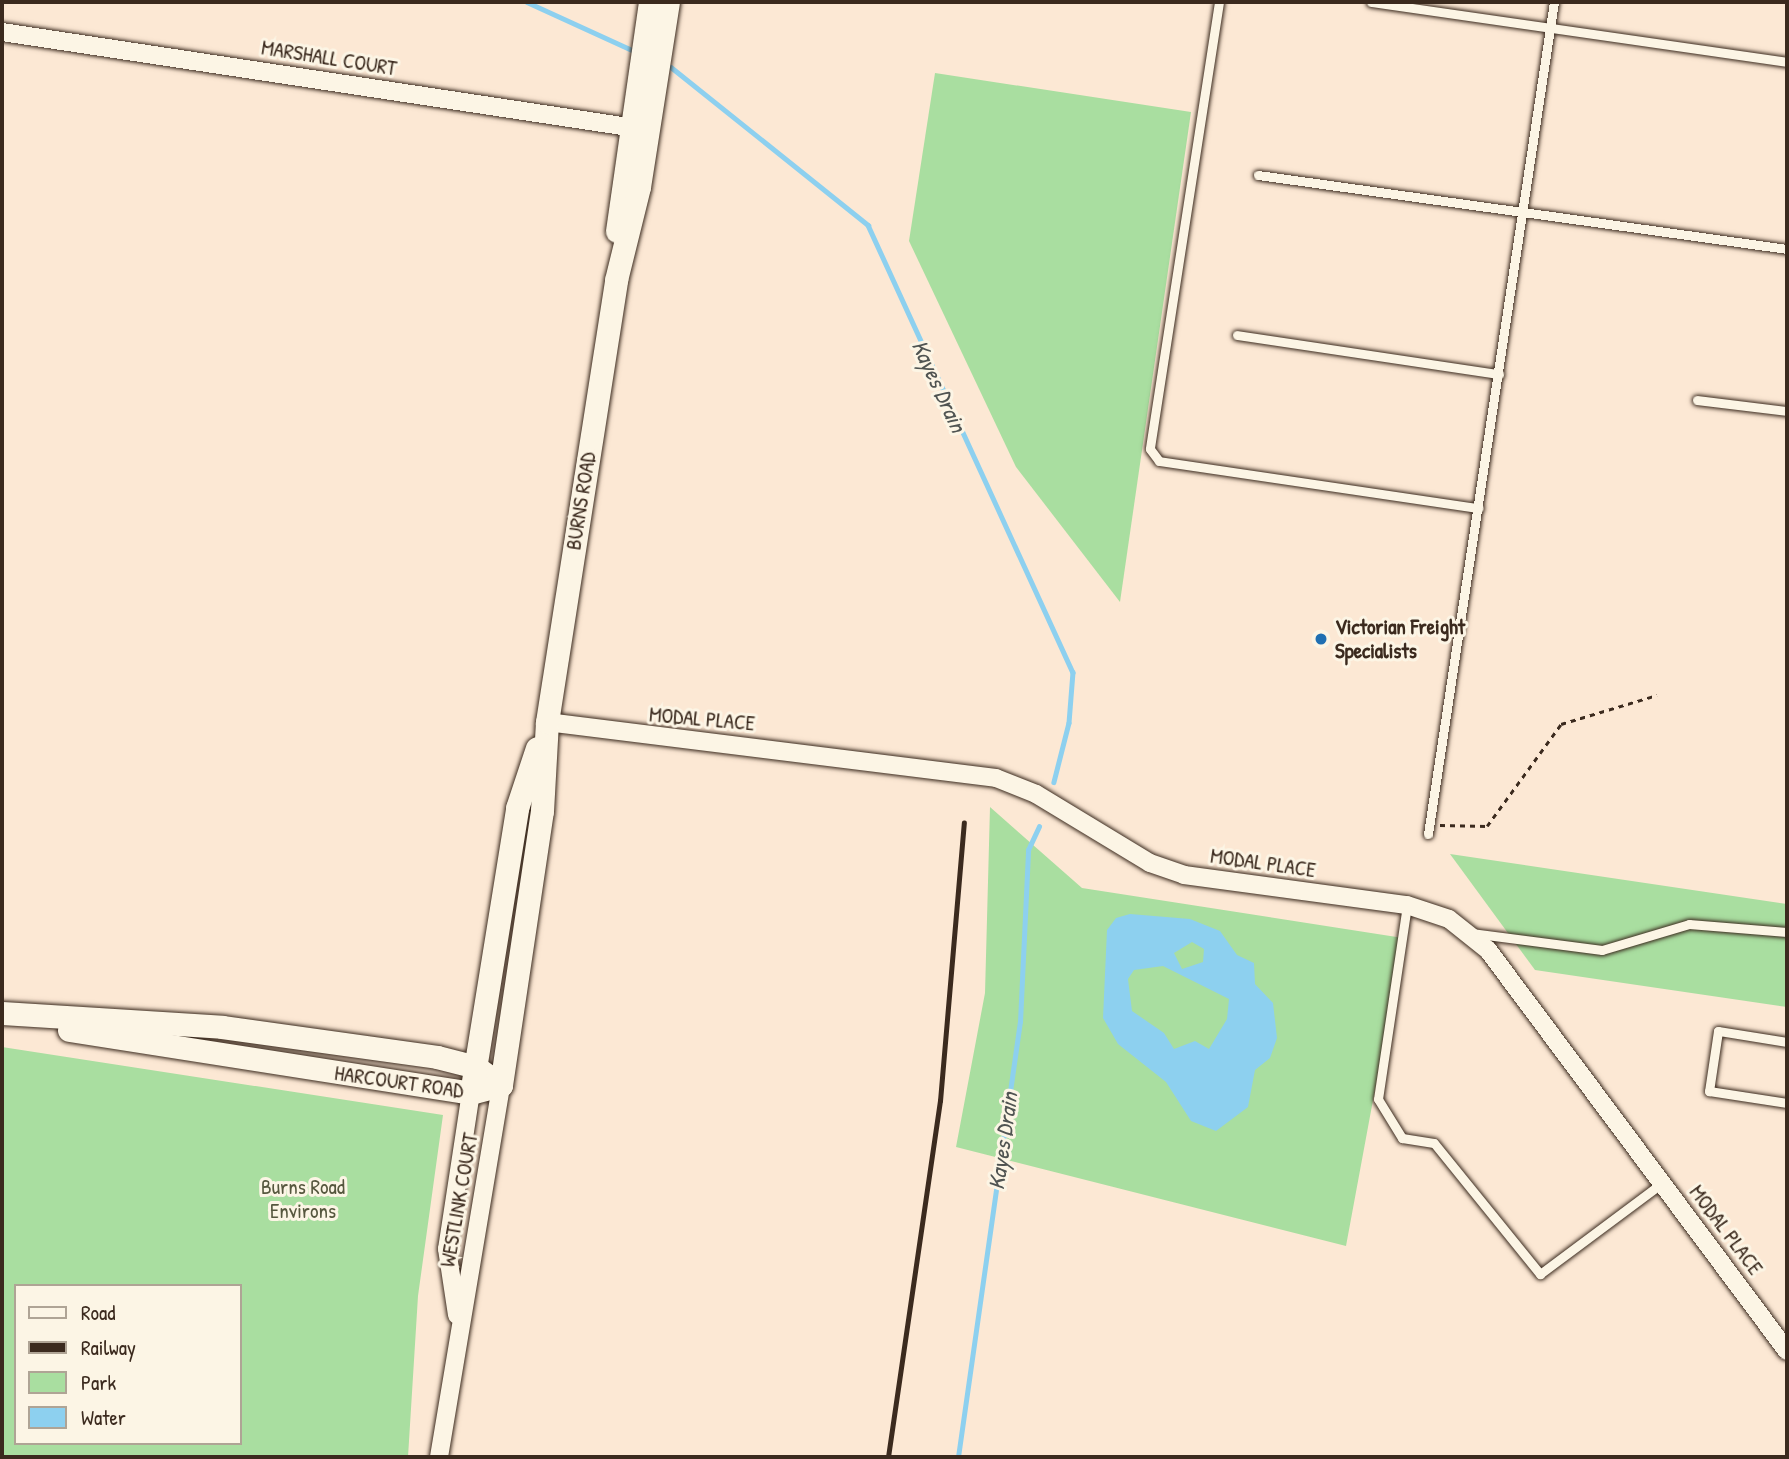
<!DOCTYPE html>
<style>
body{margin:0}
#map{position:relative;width:1789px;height:1459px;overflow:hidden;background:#fce8d4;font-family:"Patrick Hand",sans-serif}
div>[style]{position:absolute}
.green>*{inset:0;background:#a9dea0}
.water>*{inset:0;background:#8dd0ef}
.stream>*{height:4.5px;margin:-2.25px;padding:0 2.25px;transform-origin:2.25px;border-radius:2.25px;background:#8dd0ef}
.path>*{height:2.5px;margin-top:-1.25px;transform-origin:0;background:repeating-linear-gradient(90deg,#3b2a1e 0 5px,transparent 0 10px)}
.roads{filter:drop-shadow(0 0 2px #3b2a1e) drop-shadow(0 0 2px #3b2a1e)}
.service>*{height:9px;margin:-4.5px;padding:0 4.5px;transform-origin:4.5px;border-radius:4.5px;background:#fcf5e5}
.minor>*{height:18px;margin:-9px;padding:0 9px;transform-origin:9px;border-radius:9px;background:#fcf5e5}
.tertiary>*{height:23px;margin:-11.5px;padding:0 11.5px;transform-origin:11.5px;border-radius:11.5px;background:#fcf5e5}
.rail>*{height:4.5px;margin:-2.25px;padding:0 2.25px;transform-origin:2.25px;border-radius:2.25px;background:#3b2a1e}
.dots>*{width:19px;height:19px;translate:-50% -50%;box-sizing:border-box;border:4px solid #fcf5e5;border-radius:50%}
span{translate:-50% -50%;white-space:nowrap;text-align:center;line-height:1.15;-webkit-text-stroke:6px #fcf5e5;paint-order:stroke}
.street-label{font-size:21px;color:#3b2a1e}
.poi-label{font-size:21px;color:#3b2a1e;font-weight:700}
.left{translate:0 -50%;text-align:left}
.park-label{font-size:21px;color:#56573e}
.water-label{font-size:23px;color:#505452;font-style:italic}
.frame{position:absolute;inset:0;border:4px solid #3b2a1e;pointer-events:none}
.legend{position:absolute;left:14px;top:1284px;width:228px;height:161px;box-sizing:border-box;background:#fcf5e5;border:2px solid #afa495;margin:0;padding:9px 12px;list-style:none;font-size:21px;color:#3b2a1e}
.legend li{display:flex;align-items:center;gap:14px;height:35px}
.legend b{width:35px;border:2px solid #afa495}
</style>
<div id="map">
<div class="green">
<i style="clip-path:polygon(935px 73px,1191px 112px,1120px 602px,1016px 467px,909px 241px)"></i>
<i style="clip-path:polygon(990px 807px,1082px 888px,1403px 938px,1346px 1246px,956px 1147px,985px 993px)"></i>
<i style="clip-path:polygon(1450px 854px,1787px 904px,1787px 1007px,1535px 970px)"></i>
<i style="clip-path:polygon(evenodd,2px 1047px,443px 1115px,418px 1296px,408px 1457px,2px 1457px,2px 1047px,16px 1286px,240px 1286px,240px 1443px,16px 1443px,16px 1286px)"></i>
</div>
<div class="water">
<i style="clip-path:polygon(evenodd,1130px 914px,1190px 919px,1220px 931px,1237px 955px,1254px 963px,1255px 984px,1273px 1003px,1277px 1038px,1270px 1058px,1255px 1070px,1248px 1107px,1216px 1131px,1191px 1121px,1166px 1082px,1118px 1044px,1103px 1018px,1107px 930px,1116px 918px,1130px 914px,1192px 942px,1204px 949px,1203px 962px,1182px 969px,1174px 953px,1192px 942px,1130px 914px,1163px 966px,1229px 999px,1227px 1019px,1209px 1049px,1195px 1041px,1174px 1049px,1164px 1033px,1132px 1011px,1128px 979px,1134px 970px,1163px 966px)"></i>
</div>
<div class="stream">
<i style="left:527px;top:2px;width:115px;rotate:24.6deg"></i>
<i style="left:671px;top:67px;width:253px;rotate:38.7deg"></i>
<i style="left:868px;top:225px;width:492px;rotate:65.4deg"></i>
<i style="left:1073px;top:672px;width:51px;rotate:94.5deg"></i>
<i style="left:1069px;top:723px;width:61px;rotate:104.3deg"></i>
<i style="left:958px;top:1457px;width:439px;rotate:-81.9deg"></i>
<i style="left:1020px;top:1022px;width:172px;rotate:-87.3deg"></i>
<i style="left:1028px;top:850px;width:26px;rotate:-65deg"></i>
</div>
<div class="path">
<i style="left:1440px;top:825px;width:47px;rotate:1.2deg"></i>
<i style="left:1487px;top:826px;width:126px;rotate:-54deg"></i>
<i style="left:1561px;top:724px;width:100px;rotate:-16.8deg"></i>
</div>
<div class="roads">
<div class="service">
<i style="left:1219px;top:2px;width:452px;rotate:98.8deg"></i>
<i style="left:1150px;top:449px;width:15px;rotate:53deg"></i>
<i style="left:1159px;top:461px;width:323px;rotate:8.4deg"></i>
<i style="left:1371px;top:2px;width:420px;rotate:8.2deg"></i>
<i style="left:1258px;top:175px;width:534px;rotate:7.96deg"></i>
<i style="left:1237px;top:335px;width:265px;rotate:8.5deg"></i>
<i style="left:1697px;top:400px;width:91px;rotate:7deg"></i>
<i style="left:1428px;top:834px;width:841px;rotate:-81.39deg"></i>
<i style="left:1407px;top:905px;width:196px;rotate:98.5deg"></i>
<i style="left:1378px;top:1099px;width:46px;rotate:58.4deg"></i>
<i style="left:1402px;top:1138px;width:32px;rotate:9deg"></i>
<i style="left:1434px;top:1143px;width:169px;rotate:51deg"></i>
<i style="left:1540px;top:1274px;width:152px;rotate:-36.7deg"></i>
<i style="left:1471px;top:933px;width:132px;rotate:7.4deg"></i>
<i style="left:1602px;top:950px;width:91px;rotate:-16.6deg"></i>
<i style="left:1689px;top:924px;width:98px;rotate:4.7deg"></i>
<i style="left:1787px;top:1042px;width:70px;rotate:-170.9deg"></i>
<i style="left:1718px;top:1031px;width:61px;rotate:98.5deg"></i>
<i style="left:1709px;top:1091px;width:79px;rotate:8.7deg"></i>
</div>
<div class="minor">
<i style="left:2px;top:32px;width:647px;rotate:8.62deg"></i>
<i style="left:547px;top:722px;width:452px;rotate:7.1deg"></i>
<i style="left:996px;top:778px;width:43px;rotate:21.8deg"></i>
<i style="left:1036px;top:794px;width:133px;rotate:31.2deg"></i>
<i style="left:1150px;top:863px;width:36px;rotate:19deg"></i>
<i style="left:1184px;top:875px;width:225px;rotate:7.7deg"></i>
<i style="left:1407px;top:905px;width:44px;rotate:18.4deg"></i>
<i style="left:1449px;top:919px;width:50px;rotate:38.5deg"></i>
<i style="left:1488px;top:950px;width:500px;rotate:53.29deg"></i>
<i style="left:457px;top:1315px;width:67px;rotate:-98.6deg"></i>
<i style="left:447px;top:1249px;width:158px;rotate:-81.3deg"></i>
<i style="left:439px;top:1457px;width:377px;rotate:-80.5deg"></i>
</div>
<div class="tertiary">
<i style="left:617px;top:231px;width:231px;rotate:-81.8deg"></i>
<i style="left:2px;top:1013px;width:220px;rotate:3.6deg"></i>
<i style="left:222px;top:1027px;width:217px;rotate:7.9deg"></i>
<i style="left:437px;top:1057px;width:40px;rotate:14.4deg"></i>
<i style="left:476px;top:1067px;width:31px;rotate:36deg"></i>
<i style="left:69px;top:1030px;width:407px;rotate:8.9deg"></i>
<i style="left:471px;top:1093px;width:31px;rotate:-15deg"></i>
<i style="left:473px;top:1081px;width:277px;rotate:-80.8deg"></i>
<i style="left:517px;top:808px;width:63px;rotate:-71.6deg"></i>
<i style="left:501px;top:1085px;width:277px;rotate:-81.5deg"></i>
<i style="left:542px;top:811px;width:89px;rotate:-86.8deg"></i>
<i style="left:547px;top:722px;width:447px;rotate:-81.1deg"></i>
<i style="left:616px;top:280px;width:96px;rotate:-76.1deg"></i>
<i style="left:639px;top:187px;width:187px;rotate:-81.1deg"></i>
</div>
</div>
<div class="rail">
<i style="left:888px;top:1457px;width:360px;rotate:-81.7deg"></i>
<i style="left:940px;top:1101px;width:279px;rotate:-85.1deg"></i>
</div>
<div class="dots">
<i style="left:1321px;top:639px;background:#1f6fb2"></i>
</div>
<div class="street-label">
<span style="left:329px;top:58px;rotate:9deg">MARSHALL COURT</span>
<span style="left:581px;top:501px;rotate:-81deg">BURNS ROAD</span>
<span style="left:702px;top:719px;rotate:5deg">MODAL PLACE</span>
<span style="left:1263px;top:863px;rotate:8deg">MODAL PLACE</span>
<span style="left:399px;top:1082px;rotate:8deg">HARCOURT ROAD</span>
<span style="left:459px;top:1200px;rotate:-80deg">WESTLINK COURT</span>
<span style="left:1726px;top:1230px;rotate:53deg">MODAL PLACE</span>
</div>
<div class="poi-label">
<span class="left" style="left:1335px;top:639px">Victorian Freight<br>Specialists</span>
</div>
<div class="park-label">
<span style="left:303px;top:1199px">Burns Road<br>Environs</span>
</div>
<div class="water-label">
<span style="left:939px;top:386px;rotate:65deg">Kayes Drain</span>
<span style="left:1003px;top:1141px;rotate:-82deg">Kayes Drain</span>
</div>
<div class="frame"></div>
<ul class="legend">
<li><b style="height:9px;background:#fcf5e5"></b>Road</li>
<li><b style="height:9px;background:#3b2a1e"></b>Railway</li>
<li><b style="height:19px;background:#a9dea0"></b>Park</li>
<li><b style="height:19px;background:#8dd0ef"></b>Water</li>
</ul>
</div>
